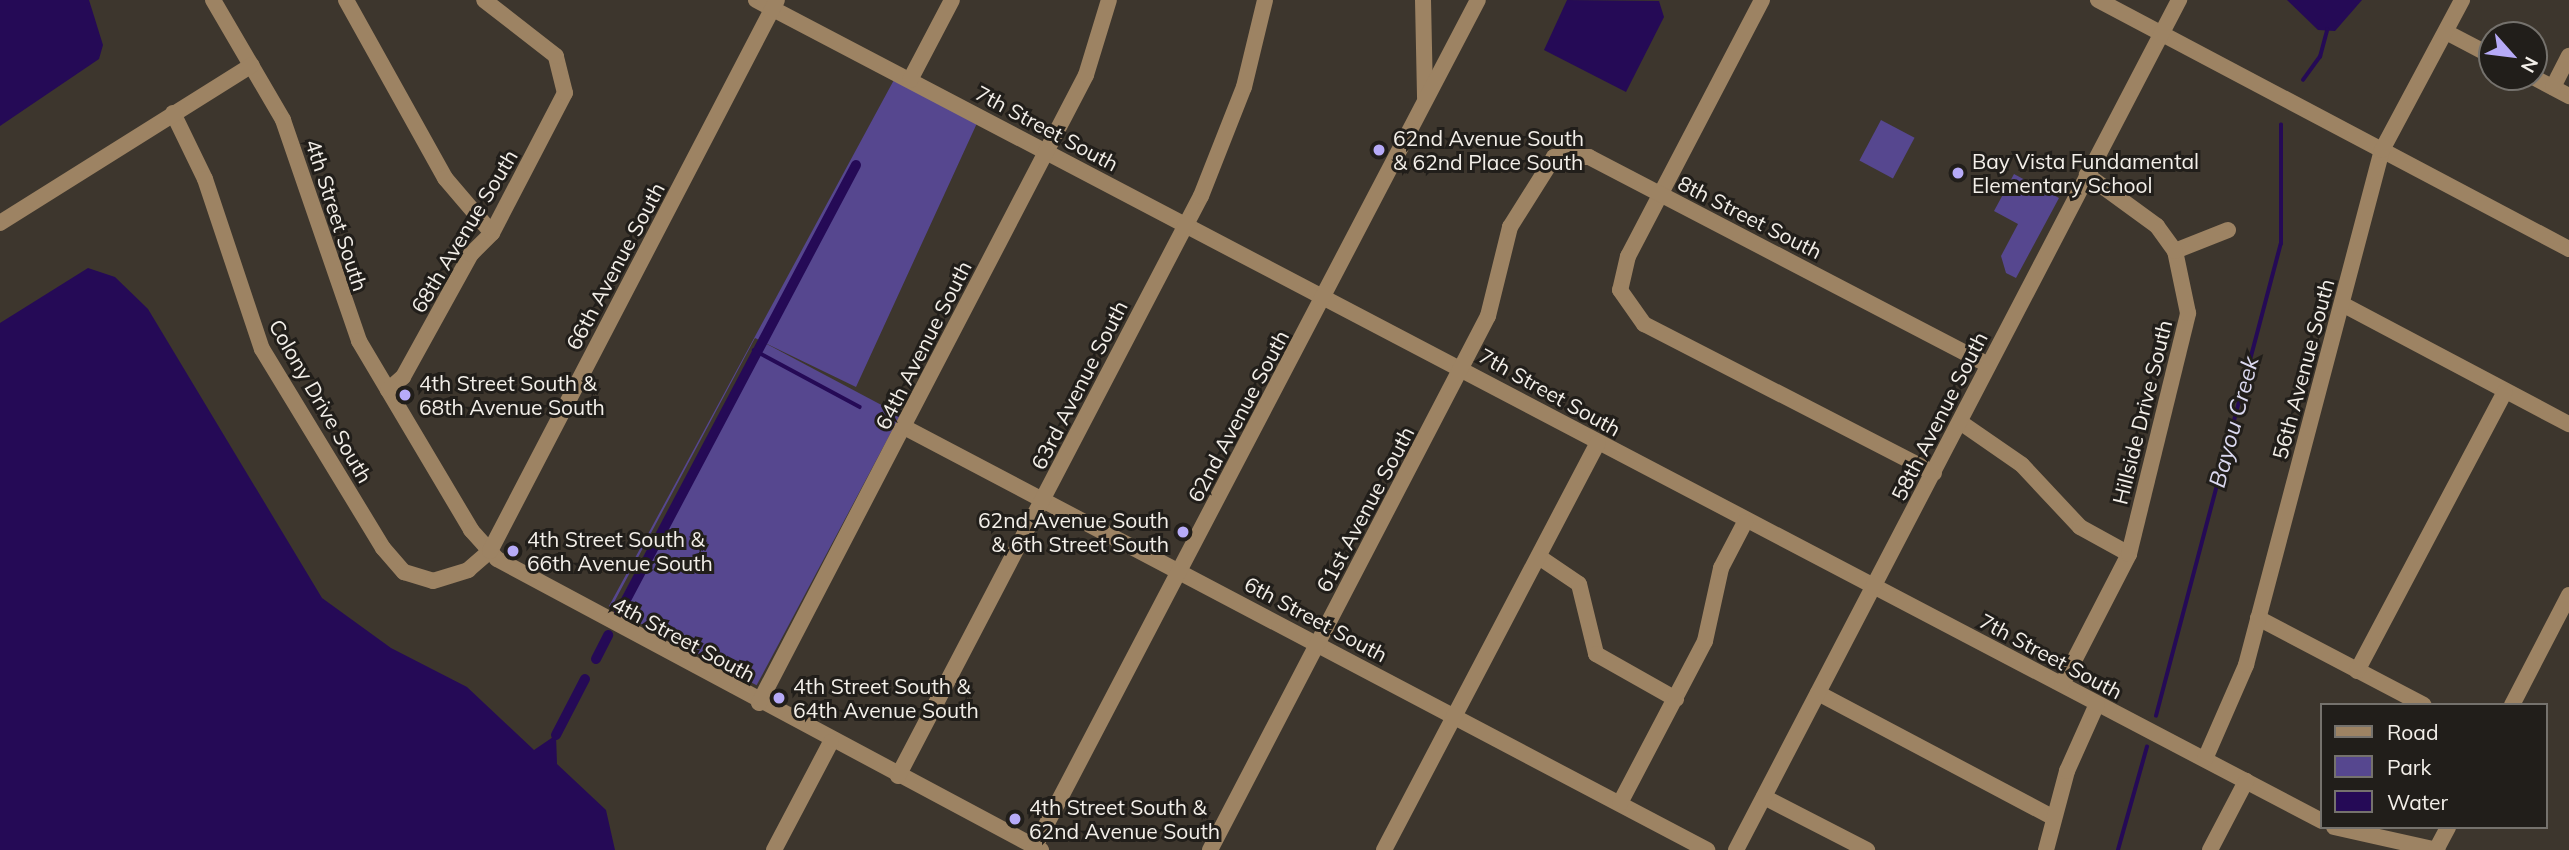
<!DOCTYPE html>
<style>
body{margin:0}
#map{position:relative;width:2569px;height:850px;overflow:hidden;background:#3d362d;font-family:Mulish,sans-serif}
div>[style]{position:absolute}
.green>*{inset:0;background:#56478f;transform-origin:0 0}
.water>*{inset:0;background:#250a56}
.stream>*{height:3.5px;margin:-1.75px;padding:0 1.75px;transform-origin:1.75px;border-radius:1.75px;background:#250a56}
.canal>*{height:10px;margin:-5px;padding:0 5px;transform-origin:5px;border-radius:5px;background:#250a56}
.minor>*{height:16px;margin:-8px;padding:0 8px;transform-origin:8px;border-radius:8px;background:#9d8363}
.dots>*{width:19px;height:19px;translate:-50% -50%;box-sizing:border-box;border:4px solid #211e1a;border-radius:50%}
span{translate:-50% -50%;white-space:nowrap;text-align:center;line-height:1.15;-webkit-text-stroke:6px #211e1a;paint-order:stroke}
.street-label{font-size:21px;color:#f3efe9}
.poi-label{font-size:21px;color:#f3efe9}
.left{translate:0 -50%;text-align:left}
.right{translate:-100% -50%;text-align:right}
.water-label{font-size:23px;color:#dbd9f0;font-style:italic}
.legend{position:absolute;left:2320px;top:703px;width:228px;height:126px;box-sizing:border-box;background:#211e1a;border:2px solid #75726d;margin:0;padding:9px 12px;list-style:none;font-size:21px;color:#f3efe9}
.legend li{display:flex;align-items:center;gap:14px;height:35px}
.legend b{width:35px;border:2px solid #75726d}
.north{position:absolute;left:2478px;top:21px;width:70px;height:70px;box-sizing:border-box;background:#211e1a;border:2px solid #75726d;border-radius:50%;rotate:118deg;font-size:19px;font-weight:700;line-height:28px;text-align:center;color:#f3efe9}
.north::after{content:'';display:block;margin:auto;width:24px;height:32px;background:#b7abf8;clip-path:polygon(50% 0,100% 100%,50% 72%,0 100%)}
</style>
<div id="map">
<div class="green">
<i style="clip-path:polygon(895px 78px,978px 121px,856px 387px,755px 338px,611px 608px,609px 606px)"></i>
<i style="left:1881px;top:120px;width:38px;height:46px;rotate:28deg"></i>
<i style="clip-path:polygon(2014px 174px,2059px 198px,2016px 278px,2006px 273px,2001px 256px,2018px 224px,1994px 211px)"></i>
<i style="left:759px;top:340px;width:160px;height:306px;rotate:28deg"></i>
</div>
<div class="water">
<i style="clip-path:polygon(0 0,89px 0,103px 45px,99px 59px,0 126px)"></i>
<i style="clip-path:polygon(1567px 0,1659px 1px,1664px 17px,1626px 92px,1544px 50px)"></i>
<i style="clip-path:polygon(2287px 0,2362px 0,2335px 31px,2318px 30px)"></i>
<i style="clip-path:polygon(88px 268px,115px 277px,148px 309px,322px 598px,391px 648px,467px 687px,534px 750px,556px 735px,557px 764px,606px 810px,615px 850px,0 850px,0 323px)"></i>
</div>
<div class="stream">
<i style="left:2303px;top:80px;width:29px;rotate:-54deg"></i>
<i style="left:2320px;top:57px;width:28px;rotate:-75deg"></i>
<i style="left:754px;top:350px;width:120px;rotate:28.3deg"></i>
<i style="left:2156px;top:716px;width:488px;rotate:-75.2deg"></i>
<i style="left:2281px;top:244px;width:119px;rotate:-90deg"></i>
<i style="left:2118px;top:850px;width:107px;rotate:-74.3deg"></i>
</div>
<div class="canal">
<i style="left:618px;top:615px;width:509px;rotate:-62.13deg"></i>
<i style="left:596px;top:659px;width:27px;rotate:-63deg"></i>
<i style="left:556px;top:735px;width:63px;rotate:-62.6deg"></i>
</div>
<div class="minor">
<i style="left:213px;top:0;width:139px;rotate:59.7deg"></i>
<i style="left:283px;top:120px;width:234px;rotate:71deg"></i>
<i style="left:359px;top:341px;width:220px;rotate:59.3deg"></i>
<i style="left:471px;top:530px;width:39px;rotate:48deg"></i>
<i style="left:497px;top:559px;width:617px;rotate:28.14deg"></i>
<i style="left:346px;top:0;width:204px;rotate:60.9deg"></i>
<i style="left:445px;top:178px;width:72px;rotate:49.5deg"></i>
<i style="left:756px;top:0;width:1768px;rotate:27.67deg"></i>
<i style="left:1423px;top:0;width:98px;rotate:88.8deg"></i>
<i style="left:1762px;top:0;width:289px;rotate:117.6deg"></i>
<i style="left:1628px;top:256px;width:35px;rotate:103deg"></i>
<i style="left:1620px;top:290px;width:42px;rotate:54.8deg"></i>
<i style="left:1644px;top:324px;width:326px;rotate:27.2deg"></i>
<i style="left:2098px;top:0;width:533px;rotate:27.86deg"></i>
<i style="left:2446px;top:32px;width:52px;rotate:27.6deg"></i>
<i style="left:2533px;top:77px;width:41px;rotate:27.8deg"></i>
<i style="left:910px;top:80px;width:90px;rotate:-62.3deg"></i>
<i style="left:2553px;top:87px;width:35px;rotate:-63deg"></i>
<i style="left:173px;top:113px;width:73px;rotate:64.1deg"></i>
<i style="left:205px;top:179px;width:179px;rotate:71.5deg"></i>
<i style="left:262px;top:349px;width:233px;rotate:58.7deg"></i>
<i style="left:383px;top:548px;width:32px;rotate:49deg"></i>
<i style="left:404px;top:572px;width:30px;rotate:17deg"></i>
<i style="left:433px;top:581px;width:37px;rotate:-17deg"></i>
<i style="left:468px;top:570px;width:29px;rotate:-41deg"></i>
<i style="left:490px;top:551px;width:621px;rotate:-62.49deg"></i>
<i style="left:0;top:223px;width:297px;rotate:-32.1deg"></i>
<i style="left:2175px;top:251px;width:57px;rotate:-21.6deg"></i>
<i style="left:2342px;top:304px;width:257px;rotate:27.9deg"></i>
<i style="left:388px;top:390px;width:20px;rotate:-41deg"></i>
<i style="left:403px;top:377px;width:141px;rotate:-61.1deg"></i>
<i style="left:471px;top:254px;width:30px;rotate:-45deg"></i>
<i style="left:492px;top:233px;width:158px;rotate:-62.5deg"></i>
<i style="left:565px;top:93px;width:38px;rotate:-104deg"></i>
<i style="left:556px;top:56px;width:91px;rotate:-142.1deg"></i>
<i style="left:1960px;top:422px;width:75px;rotate:34.7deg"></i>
<i style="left:2022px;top:465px;width:85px;rotate:46.9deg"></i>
<i style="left:2080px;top:527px;width:56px;rotate:28.9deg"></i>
<i style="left:904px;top:427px;width:908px;rotate:27.78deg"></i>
<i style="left:1539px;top:557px;width:48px;rotate:34deg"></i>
<i style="left:1579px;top:584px;width:72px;rotate:76.3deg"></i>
<i style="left:1596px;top:654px;width:92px;rotate:29.4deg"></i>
<i style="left:2258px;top:618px;width:187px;rotate:27.7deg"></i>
<i style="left:2357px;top:671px;width:316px;rotate:-62.1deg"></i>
<i style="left:2062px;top:684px;width:146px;rotate:-62.7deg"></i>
<i style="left:2129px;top:554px;width:248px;rotate:-76.2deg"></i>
<i style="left:2188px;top:313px;width:63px;rotate:-101.8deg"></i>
<i style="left:2175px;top:251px;width:31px;rotate:-126deg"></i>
<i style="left:2157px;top:226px;width:87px;rotate:-143.9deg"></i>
<i style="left:1818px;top:693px;width:265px;rotate:27.9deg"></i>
<i style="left:759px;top:703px;width:708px;rotate:-62.49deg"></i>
<i style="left:1086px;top:75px;width:78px;rotate:-73deg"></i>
<i style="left:2512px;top:705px;width:124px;rotate:-62.6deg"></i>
<i style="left:2205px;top:759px;width:103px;rotate:-66.4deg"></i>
<i style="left:2246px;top:665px;width:533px;rotate:-75.21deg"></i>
<i style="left:2382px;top:150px;width:170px;rotate:-61.9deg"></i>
<i style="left:898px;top:776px;width:654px;rotate:-62.42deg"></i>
<i style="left:1201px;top:196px;width:117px;rotate:-68.5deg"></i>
<i style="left:1244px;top:87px;width:89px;rotate:-76.4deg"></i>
<i style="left:1764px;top:797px;width:116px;rotate:27.2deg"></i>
<i style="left:1620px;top:803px;width:183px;rotate:-62.3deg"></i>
<i style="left:1705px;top:641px;width:75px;rotate:-77.6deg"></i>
<i style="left:1721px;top:568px;width:52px;rotate:-62.4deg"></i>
<i style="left:2334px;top:827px;width:106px;rotate:12.6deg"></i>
<i style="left:774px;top:850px;width:122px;rotate:-62.2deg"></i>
<i style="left:1033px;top:850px;width:959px;rotate:-62.37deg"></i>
<i style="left:1210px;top:850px;width:602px;rotate:-62.5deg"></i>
<i style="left:1488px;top:316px;width:92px;rotate:-76.1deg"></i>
<i style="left:1510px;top:227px;width:83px;rotate:-57.8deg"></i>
<i style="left:1554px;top:157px;width:35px"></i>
<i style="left:1589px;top:157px;width:450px;rotate:27.5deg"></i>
<i style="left:1384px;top:850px;width:460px;rotate:-62.3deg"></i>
<i style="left:1736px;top:850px;width:959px;rotate:-62.47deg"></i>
<i style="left:2046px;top:850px;width:82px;rotate:-75.1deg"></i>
<i style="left:2067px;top:771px;width:73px;rotate:-65.9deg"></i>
<i style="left:2210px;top:850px;width:78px;rotate:-62.4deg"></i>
<i style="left:2436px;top:850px;width:26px;rotate:-62deg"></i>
</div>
<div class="dots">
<i style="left:1379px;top:150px;background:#b7abf8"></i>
<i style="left:1958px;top:173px;background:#b7abf8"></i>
<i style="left:405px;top:395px;background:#b7abf8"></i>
<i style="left:1183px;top:532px;background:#b7abf8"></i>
<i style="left:513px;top:551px;background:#b7abf8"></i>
<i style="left:779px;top:698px;background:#b7abf8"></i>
<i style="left:1015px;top:819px;background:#b7abf8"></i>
</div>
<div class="street-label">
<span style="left:1047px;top:128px;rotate:28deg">7th Street South</span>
<span style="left:337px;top:215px;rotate:72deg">4th Street South</span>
<span style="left:1750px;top:217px;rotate:27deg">8th Street South</span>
<span style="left:464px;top:231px;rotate:-59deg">68th Avenue South</span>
<span style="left:615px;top:266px;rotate:-62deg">66th Avenue South</span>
<span style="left:923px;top:345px;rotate:-63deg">64th Avenue South</span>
<span style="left:2303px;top:369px;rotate:-75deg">56th Avenue South</span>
<span style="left:1079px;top:385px;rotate:-63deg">63rd Avenue South</span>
<span style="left:1550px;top:392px;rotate:29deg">7th Street South</span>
<span style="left:321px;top:401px;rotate:60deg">Colony Drive South</span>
<span style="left:2142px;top:412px;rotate:-76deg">Hillside Drive South</span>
<span style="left:1238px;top:416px;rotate:-62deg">62nd Avenue South</span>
<span style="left:1939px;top:416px;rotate:-63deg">58th Avenue South</span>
<span style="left:1365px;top:509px;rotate:-62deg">61st Avenue South</span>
<span style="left:1316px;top:619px;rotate:28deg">6th Street South</span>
<span style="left:684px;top:639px;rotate:28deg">4th Street South</span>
<span style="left:2051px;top:656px;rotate:28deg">7th Street South</span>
</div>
<div class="poi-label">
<span class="left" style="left:1393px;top:150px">62nd Avenue South<br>&amp; 62nd Place South</span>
<span class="left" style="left:1972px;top:173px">Bay Vista Fundamental<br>Elementary School</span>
<span class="left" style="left:419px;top:395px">4th Street South &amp;<br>68th Avenue South</span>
<span class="right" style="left:1169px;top:532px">62nd Avenue South<br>&amp; 6th Street South</span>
<span class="left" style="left:527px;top:551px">4th Street South &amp;<br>66th Avenue South</span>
<span class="left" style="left:793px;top:698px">4th Street South &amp;<br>64th Avenue South</span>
<span class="left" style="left:1029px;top:819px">4th Street South &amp;<br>62nd Avenue South</span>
</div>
<div class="water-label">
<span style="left:2234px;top:422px;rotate:-75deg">Bayou Creek</span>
</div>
<ul class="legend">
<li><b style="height:9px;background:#9d8363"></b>Road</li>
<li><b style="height:19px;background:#56478f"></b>Park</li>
<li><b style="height:19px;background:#250a56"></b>Water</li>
</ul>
<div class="north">N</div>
</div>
